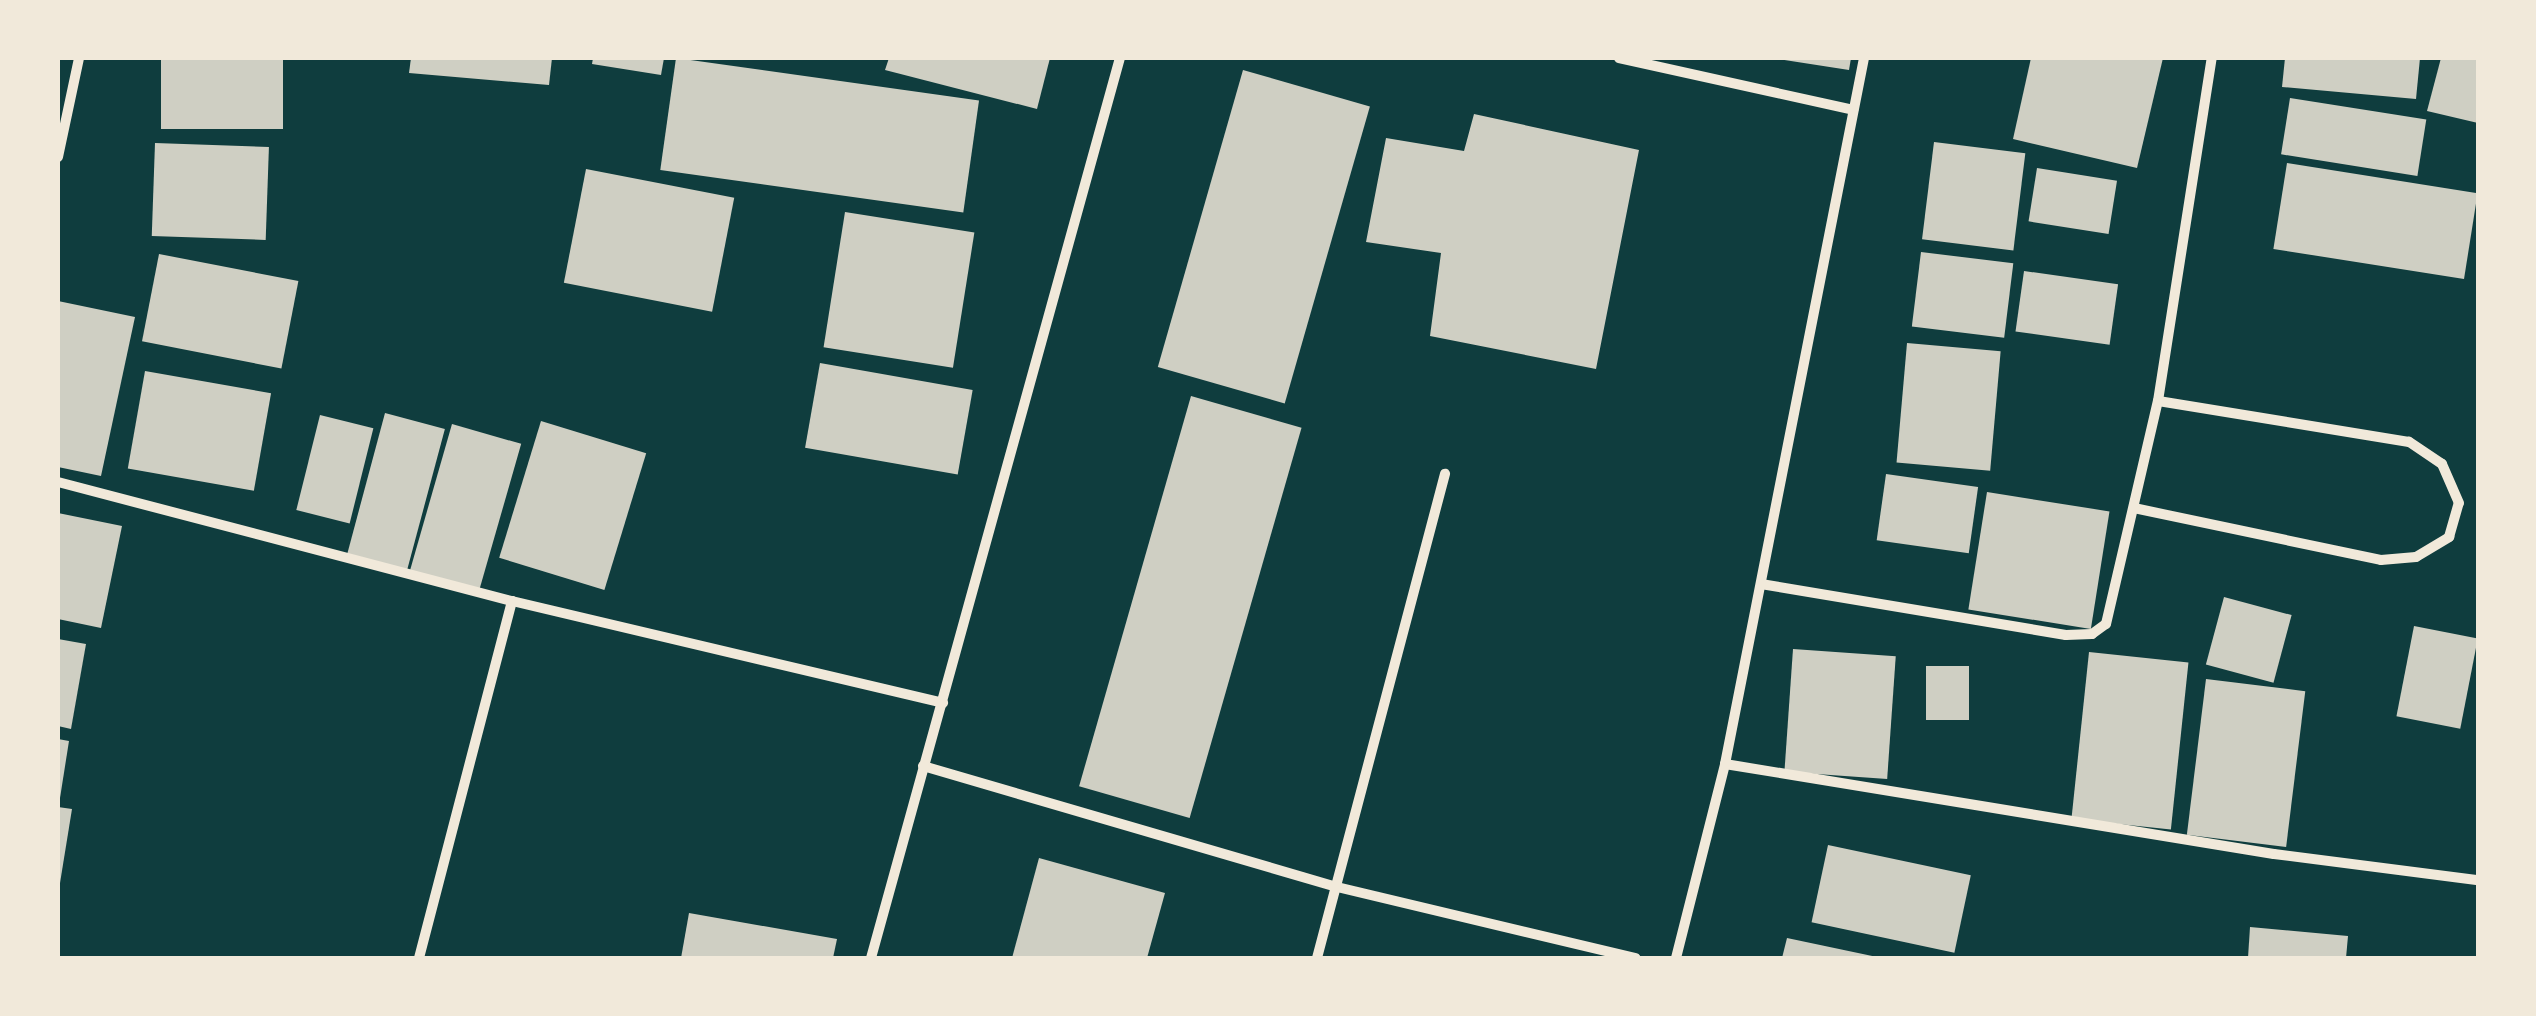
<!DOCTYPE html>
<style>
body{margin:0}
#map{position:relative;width:2536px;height:1016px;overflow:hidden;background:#0f3d3e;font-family:"Roboto Condensed",sans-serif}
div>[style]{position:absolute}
.building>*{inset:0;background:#cfcfc3;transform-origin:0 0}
.minor>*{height:10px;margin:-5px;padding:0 5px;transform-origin:5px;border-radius:5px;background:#f1e9da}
span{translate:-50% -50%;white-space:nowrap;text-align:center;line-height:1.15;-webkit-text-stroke:10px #f1e9da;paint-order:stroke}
.frame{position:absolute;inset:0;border:60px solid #f1e9da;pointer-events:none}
</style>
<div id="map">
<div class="building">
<i style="left:161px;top:58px;width:122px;height:71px"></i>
<i style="clip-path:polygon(411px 58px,552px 58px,549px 85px,409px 73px)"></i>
<i style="clip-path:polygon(593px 58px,664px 58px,661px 75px,592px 64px)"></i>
<i style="left:676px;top:58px;width:306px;height:113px;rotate:8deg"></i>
<i style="clip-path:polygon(889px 58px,1050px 58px,1037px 109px,885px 70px)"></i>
<i style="clip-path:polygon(1772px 58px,1851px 58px,1849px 70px)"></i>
<i style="clip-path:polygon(2031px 58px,2163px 58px,2137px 168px,2013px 139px)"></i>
<i style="clip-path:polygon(2285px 58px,2420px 58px,2416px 99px,2282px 87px)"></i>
<i style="clip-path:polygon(2441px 58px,2478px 58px,2478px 123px,2427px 111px)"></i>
<i style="left:1243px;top:70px;width:132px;height:309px;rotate:16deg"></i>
<i style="left:2290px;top:98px;width:138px;height:57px;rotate:9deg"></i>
<i style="clip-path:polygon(1474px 114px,1639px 150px,1596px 369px,1430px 336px,1441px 253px,1366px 242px,1386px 138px,1464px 151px)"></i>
<i style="left:1934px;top:142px;width:92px;height:98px;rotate:7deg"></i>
<i style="left:155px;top:143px;width:114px;height:93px;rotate:2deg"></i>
<i style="left:2287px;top:163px;width:193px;height:87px;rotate:9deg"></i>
<i style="left:2037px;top:168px;width:81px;height:54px;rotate:9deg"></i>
<i style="left:586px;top:169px;width:151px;height:116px;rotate:11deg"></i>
<i style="left:845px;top:212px;width:131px;height:137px;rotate:9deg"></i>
<i style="left:1921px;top:252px;width:93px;height:75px;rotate:7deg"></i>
<i style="left:159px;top:254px;width:142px;height:89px;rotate:11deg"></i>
<i style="left:2024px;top:271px;width:95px;height:61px;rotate:8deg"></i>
<i style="clip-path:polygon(58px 301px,135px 317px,101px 476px,58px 467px)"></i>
<i style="left:1907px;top:343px;width:94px;height:120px;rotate:5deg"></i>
<i style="left:820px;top:363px;width:155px;height:86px;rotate:10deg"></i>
<i style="left:145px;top:371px;width:128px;height:99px;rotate:10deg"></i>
<i style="left:1191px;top:396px;width:115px;height:406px;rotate:16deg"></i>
<i style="left:385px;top:413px;width:62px;height:148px;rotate:15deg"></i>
<i style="left:320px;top:415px;width:55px;height:98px;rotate:14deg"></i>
<i style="left:541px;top:421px;width:110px;height:143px;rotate:17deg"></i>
<i style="left:452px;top:424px;width:72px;height:156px;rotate:16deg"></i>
<i style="left:1886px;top:474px;width:93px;height:67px;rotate:8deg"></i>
<i style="left:1987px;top:492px;width:124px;height:119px;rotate:9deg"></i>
<i style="clip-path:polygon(58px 513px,122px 526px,101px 628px,58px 619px)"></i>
<i style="left:2224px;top:597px;width:70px;height:70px;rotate:15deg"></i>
<i style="left:2414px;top:626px;width:65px;height:92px;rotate:11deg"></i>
<i style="clip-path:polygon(58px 639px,86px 644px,71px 729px,58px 726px)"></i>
<i style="left:1793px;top:649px;width:103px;height:123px;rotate:4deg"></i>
<i style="left:2089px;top:652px;width:100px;height:168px;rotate:6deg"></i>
<i style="left:1969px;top:666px;width:54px;height:43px;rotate:90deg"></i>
<i style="left:2206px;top:679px;width:100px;height:157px;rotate:7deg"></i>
<i style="clip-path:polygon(58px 739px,69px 741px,60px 798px,58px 797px)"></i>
<i style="clip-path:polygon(58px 807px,72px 809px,60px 883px,58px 883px)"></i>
<i style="left:1828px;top:845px;width:146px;height:79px;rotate:12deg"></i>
<i style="clip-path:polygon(1039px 858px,1165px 893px,1147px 958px,1012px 958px)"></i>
<i style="clip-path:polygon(689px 913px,837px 939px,833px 958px,681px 958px)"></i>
<i style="clip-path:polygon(2250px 927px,2348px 936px,2346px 958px,2248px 958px)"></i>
<i style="clip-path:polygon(1787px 938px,1877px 957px,1877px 958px,1782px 958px)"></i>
</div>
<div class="minor">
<i style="left:1619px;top:58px;width:240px;rotate:12.5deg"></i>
<i style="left:58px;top:157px;width:101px;rotate:-78deg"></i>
<i style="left:58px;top:482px;width:469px;rotate:14.7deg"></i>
<i style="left:512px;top:601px;width:443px;rotate:13.3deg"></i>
<i style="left:2134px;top:508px;width:252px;rotate:11.9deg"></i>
<i style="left:2381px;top:560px;width:35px;rotate:-5deg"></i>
<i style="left:2416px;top:557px;width:39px;rotate:-31deg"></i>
<i style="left:2449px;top:537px;width:35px;rotate:-74deg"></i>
<i style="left:2459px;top:503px;width:43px;rotate:-113.6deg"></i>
<i style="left:2442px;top:464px;width:40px;rotate:-146deg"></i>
<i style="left:2409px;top:442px;width:254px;rotate:-170.7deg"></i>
<i style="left:1761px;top:584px;width:309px;rotate:9.5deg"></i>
<i style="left:2066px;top:635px;width:26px;rotate:-2deg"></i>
<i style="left:2092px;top:634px;width:17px;rotate:-36deg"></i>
<i style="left:2106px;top:624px;width:229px;rotate:-76.9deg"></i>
<i style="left:2158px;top:401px;width:347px;rotate:-81.1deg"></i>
<i style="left:1725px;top:764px;width:556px;rotate:9.31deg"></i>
<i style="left:2274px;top:854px;width:206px;rotate:7.3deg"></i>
<i style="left:923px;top:766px;width:431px;rotate:16.3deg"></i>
<i style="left:1337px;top:887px;width:307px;rotate:13.4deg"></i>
<i style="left:419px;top:958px;width:369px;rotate:-75.4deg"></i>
<i style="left:871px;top:958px;width:934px;rotate:-74.54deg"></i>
<i style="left:1317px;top:958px;width:501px;rotate:-75.19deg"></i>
<i style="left:1676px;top:958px;width:200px;rotate:-75.8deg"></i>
<i style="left:1725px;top:764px;width:720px;rotate:-78.86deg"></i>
</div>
<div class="frame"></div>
</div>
